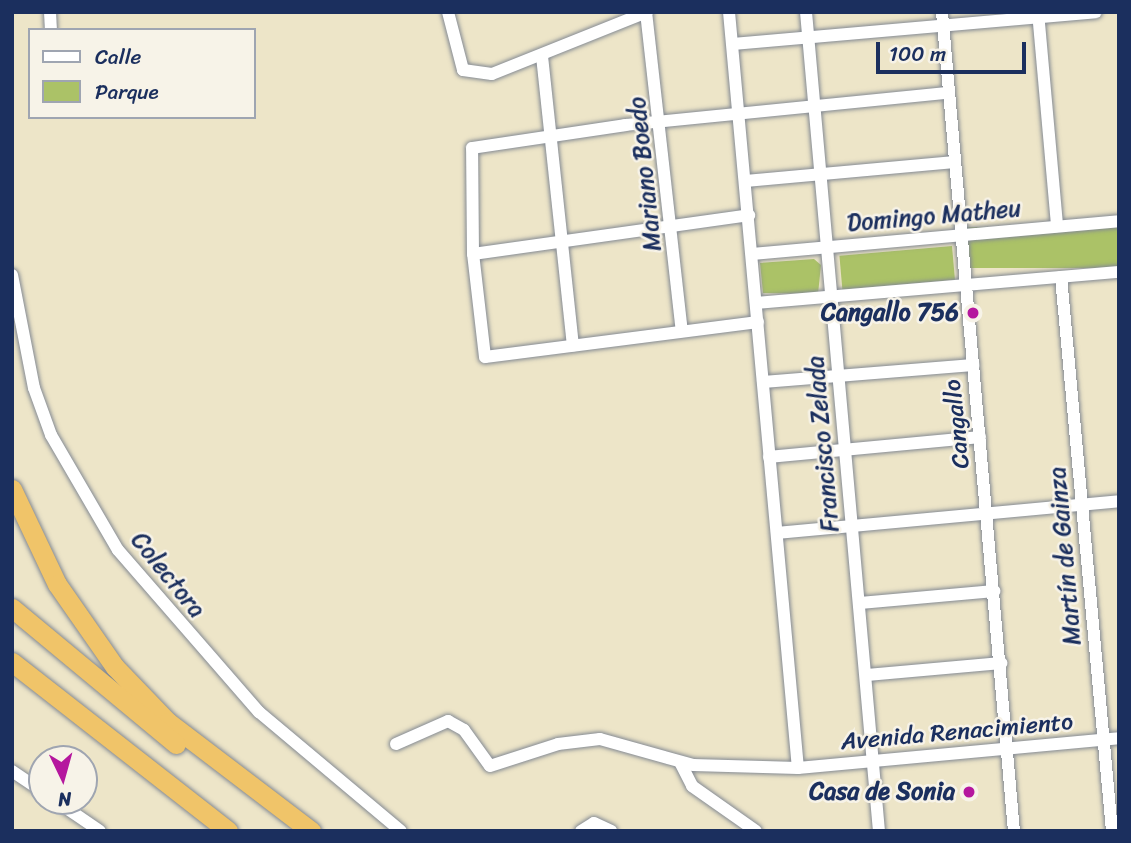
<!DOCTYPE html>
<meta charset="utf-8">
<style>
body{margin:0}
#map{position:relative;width:1131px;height:843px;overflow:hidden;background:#ede5c8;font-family:Sriracha,sans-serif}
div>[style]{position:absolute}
.green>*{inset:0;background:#abc267;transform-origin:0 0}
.roads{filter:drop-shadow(0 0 2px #848a93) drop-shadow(0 0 2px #848a93)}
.minor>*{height:12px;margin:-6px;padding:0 6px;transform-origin:6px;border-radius:6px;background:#fff}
.highway>*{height:19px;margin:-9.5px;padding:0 9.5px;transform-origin:9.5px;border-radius:9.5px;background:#f0c469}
.dots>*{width:19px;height:19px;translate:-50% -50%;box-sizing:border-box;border:4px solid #f7f3e8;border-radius:50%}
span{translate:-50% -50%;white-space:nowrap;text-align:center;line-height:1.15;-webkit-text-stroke:5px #f7f3e8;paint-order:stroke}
.street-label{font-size:24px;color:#1b2f5e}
.poi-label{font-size:24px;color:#1b2f5e;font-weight:700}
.right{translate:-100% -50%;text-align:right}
.frame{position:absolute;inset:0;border:14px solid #1b2f5e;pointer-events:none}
.legend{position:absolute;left:28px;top:28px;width:228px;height:91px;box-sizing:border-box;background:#f7f3e8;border:2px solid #9fa5b1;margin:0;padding:9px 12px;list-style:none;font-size:21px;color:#1b2f5e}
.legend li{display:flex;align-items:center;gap:14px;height:35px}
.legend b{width:35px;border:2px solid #9fa5b1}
.north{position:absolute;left:28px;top:745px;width:70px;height:70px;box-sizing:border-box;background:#f7f3e8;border:2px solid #9fa5b1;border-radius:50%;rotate:175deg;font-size:19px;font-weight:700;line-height:28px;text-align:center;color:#1b2f5e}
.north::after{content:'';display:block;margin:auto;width:24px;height:32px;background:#b5179e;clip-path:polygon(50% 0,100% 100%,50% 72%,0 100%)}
.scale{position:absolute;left:876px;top:42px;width:150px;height:32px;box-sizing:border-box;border:4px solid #1b2f5e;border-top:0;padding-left:9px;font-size:21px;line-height:24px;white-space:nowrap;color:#1b2f5e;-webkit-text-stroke:5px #f7f3e8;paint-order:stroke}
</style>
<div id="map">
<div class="green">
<i style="left:1119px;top:227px;width:41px;height:152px;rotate:90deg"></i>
<i style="left:952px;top:246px;width:34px;height:113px;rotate:85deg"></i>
<i style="clip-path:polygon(814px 259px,821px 265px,818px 294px,763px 293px,760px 263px)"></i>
</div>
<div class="roads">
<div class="minor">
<i style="left:50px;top:12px;width:18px;rotate:87deg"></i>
<i style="left:448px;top:12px;width:60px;rotate:75.5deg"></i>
<i style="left:463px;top:70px;width:29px;rotate:8deg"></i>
<i style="left:492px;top:74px;width:167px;rotate:-21.8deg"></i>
<i style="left:646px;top:12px;width:321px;rotate:83.6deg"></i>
<i style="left:729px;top:12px;width:759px;rotate:84.79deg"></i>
<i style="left:806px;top:12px;width:822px;rotate:84.91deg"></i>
<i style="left:942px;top:12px;width:822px;rotate:84.98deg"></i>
<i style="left:1038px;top:12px;width:215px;rotate:84.9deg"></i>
<i style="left:733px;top:44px;width:364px;rotate:-5deg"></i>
<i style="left:542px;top:56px;width:291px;rotate:83.9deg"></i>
<i style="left:746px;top:181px;width:209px;rotate:-5.2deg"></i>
<i style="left:473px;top:254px;width:279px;rotate:-8deg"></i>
<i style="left:752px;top:254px;width:368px;rotate:-5.1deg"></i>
<i style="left:12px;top:275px;width:115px;rotate:79deg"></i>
<i style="left:34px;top:388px;width:50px;rotate:70.1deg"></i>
<i style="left:51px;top:435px;width:133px;rotate:59.8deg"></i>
<i style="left:118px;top:550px;width:215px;rotate:49deg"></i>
<i style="left:259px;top:712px;width:185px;rotate:40deg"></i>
<i style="left:1061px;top:277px;width:556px;rotate:84.74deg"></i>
<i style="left:756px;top:303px;width:364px;rotate:-4.9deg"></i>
<i style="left:758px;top:322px;width:275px;rotate:172.7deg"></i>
<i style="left:485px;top:357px;width:104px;rotate:-96.6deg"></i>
<i style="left:473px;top:254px;width:106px;rotate:-90.5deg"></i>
<i style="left:472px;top:148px;width:155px;rotate:-8.5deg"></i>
<i style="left:625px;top:125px;width:325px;rotate:-5.7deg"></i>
<i style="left:763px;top:382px;width:211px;rotate:-4.6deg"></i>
<i style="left:769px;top:457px;width:212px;rotate:-5.4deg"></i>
<i style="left:777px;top:533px;width:343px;rotate:-5.3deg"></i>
<i style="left:860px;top:603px;width:135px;rotate:-5.1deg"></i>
<i style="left:867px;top:675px;width:135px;rotate:-5.1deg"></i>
<i style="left:396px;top:744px;width:57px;rotate:-23.9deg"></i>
<i style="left:448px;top:721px;width:18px;rotate:29deg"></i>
<i style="left:464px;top:730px;width:44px;rotate:54.2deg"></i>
<i style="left:490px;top:766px;width:71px;rotate:-17.9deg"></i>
<i style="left:558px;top:744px;width:42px;rotate:-6.8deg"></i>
<i style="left:600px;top:739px;width:97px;rotate:15.6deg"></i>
<i style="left:693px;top:765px;width:105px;rotate:1.6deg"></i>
<i style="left:798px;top:768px;width:322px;rotate:-5.3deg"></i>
<i style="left:680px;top:762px;width:27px;rotate:63deg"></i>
<i style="left:692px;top:786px;width:78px;rotate:35.1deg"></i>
<i style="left:12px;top:771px;width:36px;rotate:34deg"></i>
<i style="left:56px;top:801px;width:53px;rotate:34.3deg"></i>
<i style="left:581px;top:831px;width:15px;rotate:-32deg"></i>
<i style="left:594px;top:823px;width:19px;rotate:25deg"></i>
</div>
<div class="highway">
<i style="left:12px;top:489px;width:105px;rotate:64.7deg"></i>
<i style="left:57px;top:584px;width:101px;rotate:55.1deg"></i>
<i style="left:115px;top:667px;width:76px;rotate:46.1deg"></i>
<i style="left:168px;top:722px;width:180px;rotate:37.3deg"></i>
<i style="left:12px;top:608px;width:213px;rotate:39.7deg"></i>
<i style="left:12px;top:662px;width:274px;rotate:38deg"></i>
</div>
</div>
<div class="dots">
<i style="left:973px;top:313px;background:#b5179e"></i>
<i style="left:969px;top:792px;background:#b5179e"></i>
</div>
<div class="street-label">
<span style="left:645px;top:174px;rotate:-96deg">Mariano Boedo</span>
<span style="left:934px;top:216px;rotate:-5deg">Domingo Matheu</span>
<span style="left:957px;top:424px;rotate:-96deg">Cangallo</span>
<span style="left:823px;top:444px;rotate:-95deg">Francisco Zelada</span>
<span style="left:1065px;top:556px;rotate:-95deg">Martín de Gainza</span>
<span style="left:168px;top:575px;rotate:51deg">Colectora</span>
<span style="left:957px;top:732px;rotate:-5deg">Avenida Renacimiento</span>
</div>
<div class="poi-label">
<span class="right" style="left:959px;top:313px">Cangallo 756</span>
<span class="right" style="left:955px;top:792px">Casa de Sonia</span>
</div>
<div class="frame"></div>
<ul class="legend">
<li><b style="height:9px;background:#fff"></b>Calle</li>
<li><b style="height:19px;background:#abc267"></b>Parque</li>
</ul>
<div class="north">N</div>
<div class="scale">100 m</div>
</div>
